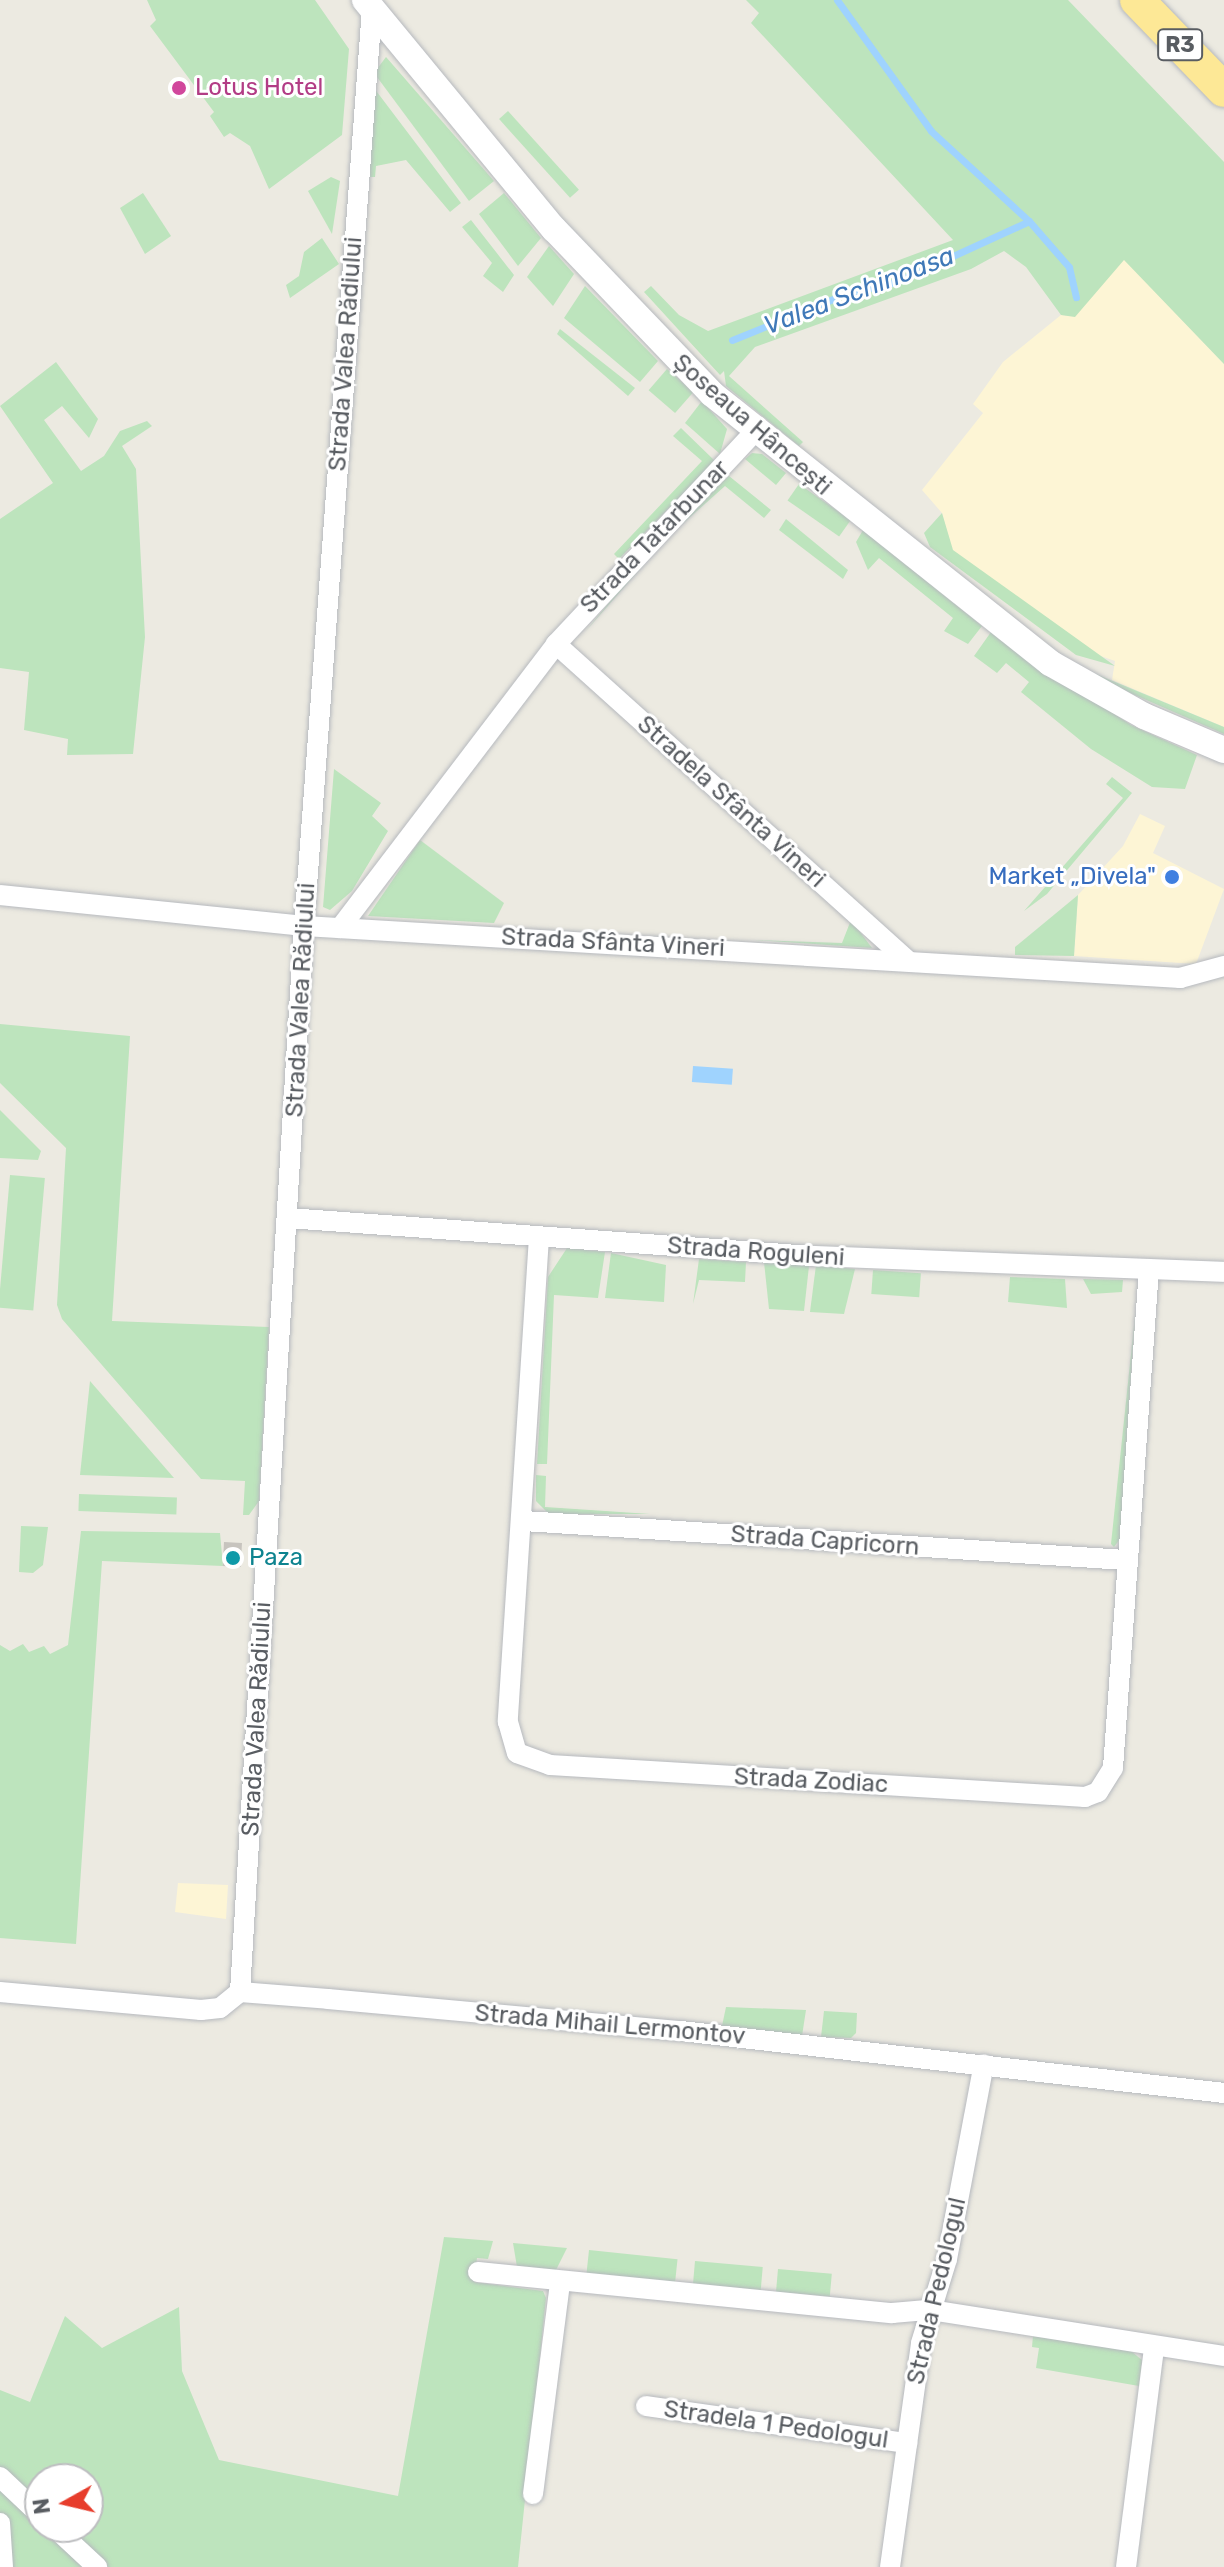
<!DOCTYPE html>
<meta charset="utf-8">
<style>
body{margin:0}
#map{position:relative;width:1224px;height:2567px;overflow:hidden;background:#eceae1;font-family:Rubik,sans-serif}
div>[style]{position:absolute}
.commercial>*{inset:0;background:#fdf5d5}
.green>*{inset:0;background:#bde4bd;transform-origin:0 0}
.water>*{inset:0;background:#9fd3fe;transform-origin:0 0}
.stream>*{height:7px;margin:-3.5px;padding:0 3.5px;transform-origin:3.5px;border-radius:3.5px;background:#9fd3fe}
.building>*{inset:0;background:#c7c4be;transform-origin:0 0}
.roads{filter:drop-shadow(0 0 2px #b6b9be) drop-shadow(0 0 2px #b6b9be)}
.minor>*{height:20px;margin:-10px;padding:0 10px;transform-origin:10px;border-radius:10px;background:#fff}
.tertiary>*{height:26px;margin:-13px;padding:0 13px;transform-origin:13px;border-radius:13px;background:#fff}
.trunk>*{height:34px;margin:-17px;padding:0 17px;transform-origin:17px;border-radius:17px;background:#fde896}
.dots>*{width:22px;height:22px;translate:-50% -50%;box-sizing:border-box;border:4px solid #fff;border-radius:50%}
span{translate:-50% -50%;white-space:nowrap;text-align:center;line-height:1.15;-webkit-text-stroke:6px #fff;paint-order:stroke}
.shield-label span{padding:2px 6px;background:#fff;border:2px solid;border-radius:6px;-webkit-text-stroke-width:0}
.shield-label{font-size:22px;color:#595d62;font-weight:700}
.hotel-label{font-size:24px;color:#b23c85}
.left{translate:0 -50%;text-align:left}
.street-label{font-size:24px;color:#595d62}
.shop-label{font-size:24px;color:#366cbe}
.right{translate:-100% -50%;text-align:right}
.culture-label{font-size:24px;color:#0d838f}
.water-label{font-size:26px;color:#4079b8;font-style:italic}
.north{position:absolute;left:24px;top:2463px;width:80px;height:80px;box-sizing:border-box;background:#fff;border:2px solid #bdbec0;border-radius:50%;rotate:262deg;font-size:22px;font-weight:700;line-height:32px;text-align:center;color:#595d62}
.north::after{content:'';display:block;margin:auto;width:28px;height:36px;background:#e73d2c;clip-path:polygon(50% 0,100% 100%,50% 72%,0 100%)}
</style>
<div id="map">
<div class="commercial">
<i style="clip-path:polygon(1124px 259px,1224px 364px,1224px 727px,1112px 680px,1115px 661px,1089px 652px,952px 550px,942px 513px,922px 490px,983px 413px,973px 404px,1003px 362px,1061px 315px,1075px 316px)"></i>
<i style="clip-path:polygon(1140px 814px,1165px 826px,1153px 853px,1224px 889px,1196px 964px,1074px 956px,1078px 895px,1123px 846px)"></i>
<i style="clip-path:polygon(178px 1883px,228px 1885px,226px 1919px,175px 1912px)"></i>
</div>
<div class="green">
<i style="clip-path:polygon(147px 0,315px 0,349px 49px,342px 135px,269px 189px,250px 146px,230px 133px,224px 137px,210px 116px,214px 112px,150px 26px,156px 20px)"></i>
<i style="clip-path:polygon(746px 0,1068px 0,1224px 162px,1224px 364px,1124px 260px,1075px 317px,1061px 315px,1026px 267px,1004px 251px,971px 269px,755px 347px,729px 376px,803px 442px,799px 446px,726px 386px,724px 371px,720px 375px,644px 292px,651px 286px,679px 315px,708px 331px,953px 240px,751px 23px,759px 13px)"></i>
<i style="clip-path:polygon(386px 57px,494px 181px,469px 201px,374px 73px)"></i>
<i style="clip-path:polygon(374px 88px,461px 203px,450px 212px,406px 160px,376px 166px,375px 177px,368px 177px)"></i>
<i style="left:508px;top:111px;width:106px;height:12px;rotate:48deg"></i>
<i style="clip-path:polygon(331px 177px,340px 181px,332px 234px,308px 191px)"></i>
<i style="clip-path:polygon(143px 193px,171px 236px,145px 254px,120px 208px)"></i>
<i style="clip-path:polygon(504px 193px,541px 238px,518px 266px,479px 214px)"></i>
<i style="clip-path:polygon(471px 220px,514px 275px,503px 292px,483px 276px,492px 263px,462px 227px)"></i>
<i style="clip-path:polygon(322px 238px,339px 264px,290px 298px,286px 285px,299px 276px,304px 252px)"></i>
<i style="clip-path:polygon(549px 246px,574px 274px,553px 306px,527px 277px)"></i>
<i style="clip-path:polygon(585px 286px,658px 361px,640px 382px,564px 318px)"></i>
<i style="clip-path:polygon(560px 329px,635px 388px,628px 396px,557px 334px)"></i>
<i style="clip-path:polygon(56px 362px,98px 419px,89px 438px,62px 406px,44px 420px,81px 471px,104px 456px,120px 431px,147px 421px,152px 426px,122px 446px,136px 469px,145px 637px,133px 754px,67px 755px,68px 739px,24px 730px,29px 672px,0 668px,0 519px,53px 483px,0 406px)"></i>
<i style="left:667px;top:369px;width:35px;height:28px;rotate:41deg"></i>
<i style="clip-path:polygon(702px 401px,727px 429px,720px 454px,685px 423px)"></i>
<i style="clip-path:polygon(681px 428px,715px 461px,619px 559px,614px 554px,702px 461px,673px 436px)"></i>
<i style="clip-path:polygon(752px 453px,762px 454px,786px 473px,776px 485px,745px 459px)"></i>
<i style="clip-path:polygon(729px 476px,771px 510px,764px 518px,725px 486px,669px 536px,585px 632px,668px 531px)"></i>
<i style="left:799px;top:484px;width:63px;height:20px;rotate:35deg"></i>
<i style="clip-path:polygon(942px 513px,953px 550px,1115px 666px,1076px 655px,930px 547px,924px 533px)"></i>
<i style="clip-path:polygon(786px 519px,848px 570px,843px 579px,779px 530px)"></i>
<i style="clip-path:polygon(863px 530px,982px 626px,968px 644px,944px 631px,953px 618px,879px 558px,868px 570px,856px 542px)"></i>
<i style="clip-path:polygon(991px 632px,1131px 725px,1197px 755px,1185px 789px,1152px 787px,1091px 749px,1021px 692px,1029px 682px,1006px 663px,997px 673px,974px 656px)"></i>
<i style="clip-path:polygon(1096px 674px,1224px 727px,1224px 734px,1103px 681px)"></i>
<i style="clip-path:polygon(334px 769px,381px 803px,372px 816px,388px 831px,352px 891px,330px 910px,323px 907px)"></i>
<i style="clip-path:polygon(1112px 777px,1132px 793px,1047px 894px,1024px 911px,1123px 798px,1106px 784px)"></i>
<i style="clip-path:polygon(420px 840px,504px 903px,494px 923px,368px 916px)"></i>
<i style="clip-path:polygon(1078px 895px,1074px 956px,1015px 955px,1015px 947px)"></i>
<i style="clip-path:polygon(851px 920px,872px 948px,754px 940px,842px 943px)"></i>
<i style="clip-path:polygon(0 1024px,130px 1036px,112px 1321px,269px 1327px,259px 1501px,249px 1515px,243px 1515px,245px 1481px,201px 1479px,62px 1319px,57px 1305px,66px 1148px,0 1083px)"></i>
<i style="clip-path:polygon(0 1110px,41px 1151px,38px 1160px,0 1158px)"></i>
<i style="left:10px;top:1175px;width:35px;height:133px;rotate:5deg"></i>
<i style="clip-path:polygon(567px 1248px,605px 1252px,598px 1298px,554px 1295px,547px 1464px,537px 1464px,548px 1277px)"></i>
<i style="clip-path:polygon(611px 1253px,666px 1265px,664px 1302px,605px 1298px)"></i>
<i style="clip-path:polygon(699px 1259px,746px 1262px,745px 1282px,699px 1280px,693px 1304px)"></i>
<i style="clip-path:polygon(764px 1262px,809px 1266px,804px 1311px,769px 1309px)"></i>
<i style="clip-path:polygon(816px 1265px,855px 1269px,844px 1314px,810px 1312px)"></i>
<i style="left:873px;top:1270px;width:48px;height:24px;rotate:4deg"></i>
<i style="clip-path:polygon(1010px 1277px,1065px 1279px,1067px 1308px,1008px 1302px)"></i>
<i style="clip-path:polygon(1083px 1279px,1123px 1280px,1122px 1292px,1091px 1294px)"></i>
<i style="clip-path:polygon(1135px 1316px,1120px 1539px,1114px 1547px,1111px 1544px)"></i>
<i style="clip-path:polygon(90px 1381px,174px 1478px,80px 1475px)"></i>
<i style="clip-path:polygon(536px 1475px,546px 1476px,545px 1507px,650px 1514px,549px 1514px,536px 1501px)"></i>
<i style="left:79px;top:1494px;width:98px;height:17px;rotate:2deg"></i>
<i style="clip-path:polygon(21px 1526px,48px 1527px,43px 1565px,33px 1573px,19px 1572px)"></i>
<i style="clip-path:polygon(81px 1531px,220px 1533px,223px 1566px,102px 1561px,76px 1944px,0 1938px,0 1645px,10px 1651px,23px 1644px,29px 1652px,44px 1646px,50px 1654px,68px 1645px)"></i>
<i style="clip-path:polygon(726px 2007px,806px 2010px,802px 2036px,722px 2026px)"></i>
<i style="clip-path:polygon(824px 2011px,857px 2013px,856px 2033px,851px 2038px,821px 2037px)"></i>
<i style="clip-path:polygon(evenodd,444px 2237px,493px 2241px,488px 2259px,477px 2258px,474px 2282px,543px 2291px,546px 2298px,518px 2567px,0 2567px,0 2390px,30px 2402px,65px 2316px,102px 2348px,179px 2307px,182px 2371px,219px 2460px,398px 2496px,444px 2237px,40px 2479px,88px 2479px,88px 2527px,40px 2527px,40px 2479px)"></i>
<i style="clip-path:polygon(513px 2243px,567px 2248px,555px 2272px,517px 2267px)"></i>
<i style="left:589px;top:2250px;width:89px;height:25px;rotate:6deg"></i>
<i style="left:695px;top:2261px;width:68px;height:24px;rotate:5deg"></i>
<i style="left:778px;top:2269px;width:54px;height:23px;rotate:5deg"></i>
<i style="clip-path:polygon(1033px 2336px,1131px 2351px,1142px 2360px,1139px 2386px,1036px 2368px,1039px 2348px,1032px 2347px)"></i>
</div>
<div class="water">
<i style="left:693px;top:1066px;width:40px;height:16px;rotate:4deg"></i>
</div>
<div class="stream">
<i style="left:837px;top:0;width:161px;rotate:54.3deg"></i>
<i style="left:931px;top:131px;width:133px;rotate:42.6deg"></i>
<i style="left:1029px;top:221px;width:61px;rotate:49deg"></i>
<i style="left:1069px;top:267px;width:31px;rotate:77deg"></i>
<i style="left:732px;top:340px;width:125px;rotate:-22.1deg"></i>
<i style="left:848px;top:293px;width:49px;rotate:-12.9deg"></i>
<i style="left:896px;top:282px;width:146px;rotate:-24.6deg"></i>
</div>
<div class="building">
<i style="left:224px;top:1542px;width:18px;height:24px;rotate:3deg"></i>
</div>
<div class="roads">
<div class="minor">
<i style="left:556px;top:644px;width:472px;rotate:42deg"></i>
<i style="left:0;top:895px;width:306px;rotate:5.8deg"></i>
<i style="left:304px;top:926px;width:878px;rotate:3.4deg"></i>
<i style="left:1180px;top:978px;width:46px;rotate:-15.3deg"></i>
<i style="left:340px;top:928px;width:357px;rotate:-52.7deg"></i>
<i style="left:556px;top:644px;width:291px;rotate:-46.9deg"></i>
<i style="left:288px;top:1218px;width:525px;rotate:4.15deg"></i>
<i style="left:812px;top:1256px;width:412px;rotate:2.2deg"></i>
<i style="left:539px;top:1237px;width:486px;rotate:93.7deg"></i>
<i style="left:508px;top:1722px;width:32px;rotate:74deg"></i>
<i style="left:517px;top:1753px;width:35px;rotate:20deg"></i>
<i style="left:550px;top:1765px;width:536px;rotate:3.42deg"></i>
<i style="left:1085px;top:1797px;width:14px;rotate:-21deg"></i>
<i style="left:1098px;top:1792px;width:28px;rotate:-58deg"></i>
<i style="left:1113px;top:1768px;width:500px;rotate:-85.87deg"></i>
<i style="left:524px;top:1521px;width:603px;rotate:3.71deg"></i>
<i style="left:0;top:1992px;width:202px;rotate:5.1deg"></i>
<i style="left:201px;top:2010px;width:19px;rotate:-6deg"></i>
<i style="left:220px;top:2008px;width:26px;rotate:-39deg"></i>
<i style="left:240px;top:1992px;width:88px;rotate:4.5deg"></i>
<i style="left:328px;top:1999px;width:354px;rotate:5.2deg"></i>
<i style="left:681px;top:2031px;width:547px;rotate:6.51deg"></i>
<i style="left:240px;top:1992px;width:1068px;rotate:-86.56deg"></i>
<i style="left:304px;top:926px;width:920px;rotate:-85.76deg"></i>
<i style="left:478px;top:2272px;width:416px;rotate:5.7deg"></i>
<i style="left:892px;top:2313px;width:38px;rotate:-5deg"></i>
<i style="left:930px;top:2310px;width:298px;rotate:8.9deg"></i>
<i style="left:646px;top:2406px;width:264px;rotate:8.1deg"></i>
<i style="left:0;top:2477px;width:55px;rotate:43.5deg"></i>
<i style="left:533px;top:2494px;width:214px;rotate:-82.7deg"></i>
<i style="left:0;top:2523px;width:44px;rotate:86.1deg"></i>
<i style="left:54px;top:2527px;width:59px;rotate:42.9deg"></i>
<i style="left:890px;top:2567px;width:226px;rotate:-82.1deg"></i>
<i style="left:921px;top:2343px;width:88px;rotate:-72.8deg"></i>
<i style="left:947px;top:2259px;width:198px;rotate:-79.3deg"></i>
<i style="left:1126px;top:2567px;width:222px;rotate:-82.7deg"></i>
</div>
<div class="tertiary">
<i style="left:365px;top:0;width:297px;rotate:50.5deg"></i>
<i style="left:554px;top:229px;width:228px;rotate:46.2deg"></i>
<i style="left:712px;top:394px;width:432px;rotate:38.5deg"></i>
<i style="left:1050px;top:663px;width:108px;rotate:29.4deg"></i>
<i style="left:1144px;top:716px;width:87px;rotate:23deg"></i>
</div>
<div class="trunk">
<i style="left:1137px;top:0;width:125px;rotate:46deg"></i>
</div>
</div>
<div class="dots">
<i style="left:179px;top:88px;background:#d1479c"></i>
<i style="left:1172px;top:877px;background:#3f7fe0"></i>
<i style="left:233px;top:1558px;background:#0f9aa8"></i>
</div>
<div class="shield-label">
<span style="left:1180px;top:45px">R3</span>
</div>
<div class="hotel-label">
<span class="left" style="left:195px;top:88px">Lotus Hotel</span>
</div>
<div class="street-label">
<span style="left:346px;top:354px;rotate:-86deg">Strada Valea Rădiului</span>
<span style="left:752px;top:425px;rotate:41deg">Șoseaua Hâncești</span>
<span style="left:655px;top:537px;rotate:-46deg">Strada Tatarbunar</span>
<span style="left:731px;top:802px;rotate:42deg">Stradela Sfânta Vineri</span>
<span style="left:613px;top:943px;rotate:3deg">Strada Sfânta Vineri</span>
<span style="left:301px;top:1000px;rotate:-87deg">Strada Valea Rădiului</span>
<span style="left:756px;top:1252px;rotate:4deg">Strada Roguleni</span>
<span style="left:825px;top:1541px;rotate:4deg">Strada Capricorn</span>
<span style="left:257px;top:1719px;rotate:-87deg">Strada Valea Rădiului</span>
<span style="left:811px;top:1781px;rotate:3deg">Strada Zodiac</span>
<span style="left:610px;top:2025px;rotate:5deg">Strada Mihail Lermontov</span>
<span style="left:937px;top:2291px;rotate:-77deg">Strada Pedologul</span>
<span style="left:776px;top:2425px;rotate:8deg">Stradela 1 Pedologul</span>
</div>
<div class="shop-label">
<span class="right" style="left:1156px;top:877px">Market „Divela"</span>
</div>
<div class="culture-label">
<span class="left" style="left:249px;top:1558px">Paza</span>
</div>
<div class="water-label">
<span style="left:859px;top:291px;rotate:-21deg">Valea Schinoasa</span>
</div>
<div class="north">N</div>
</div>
